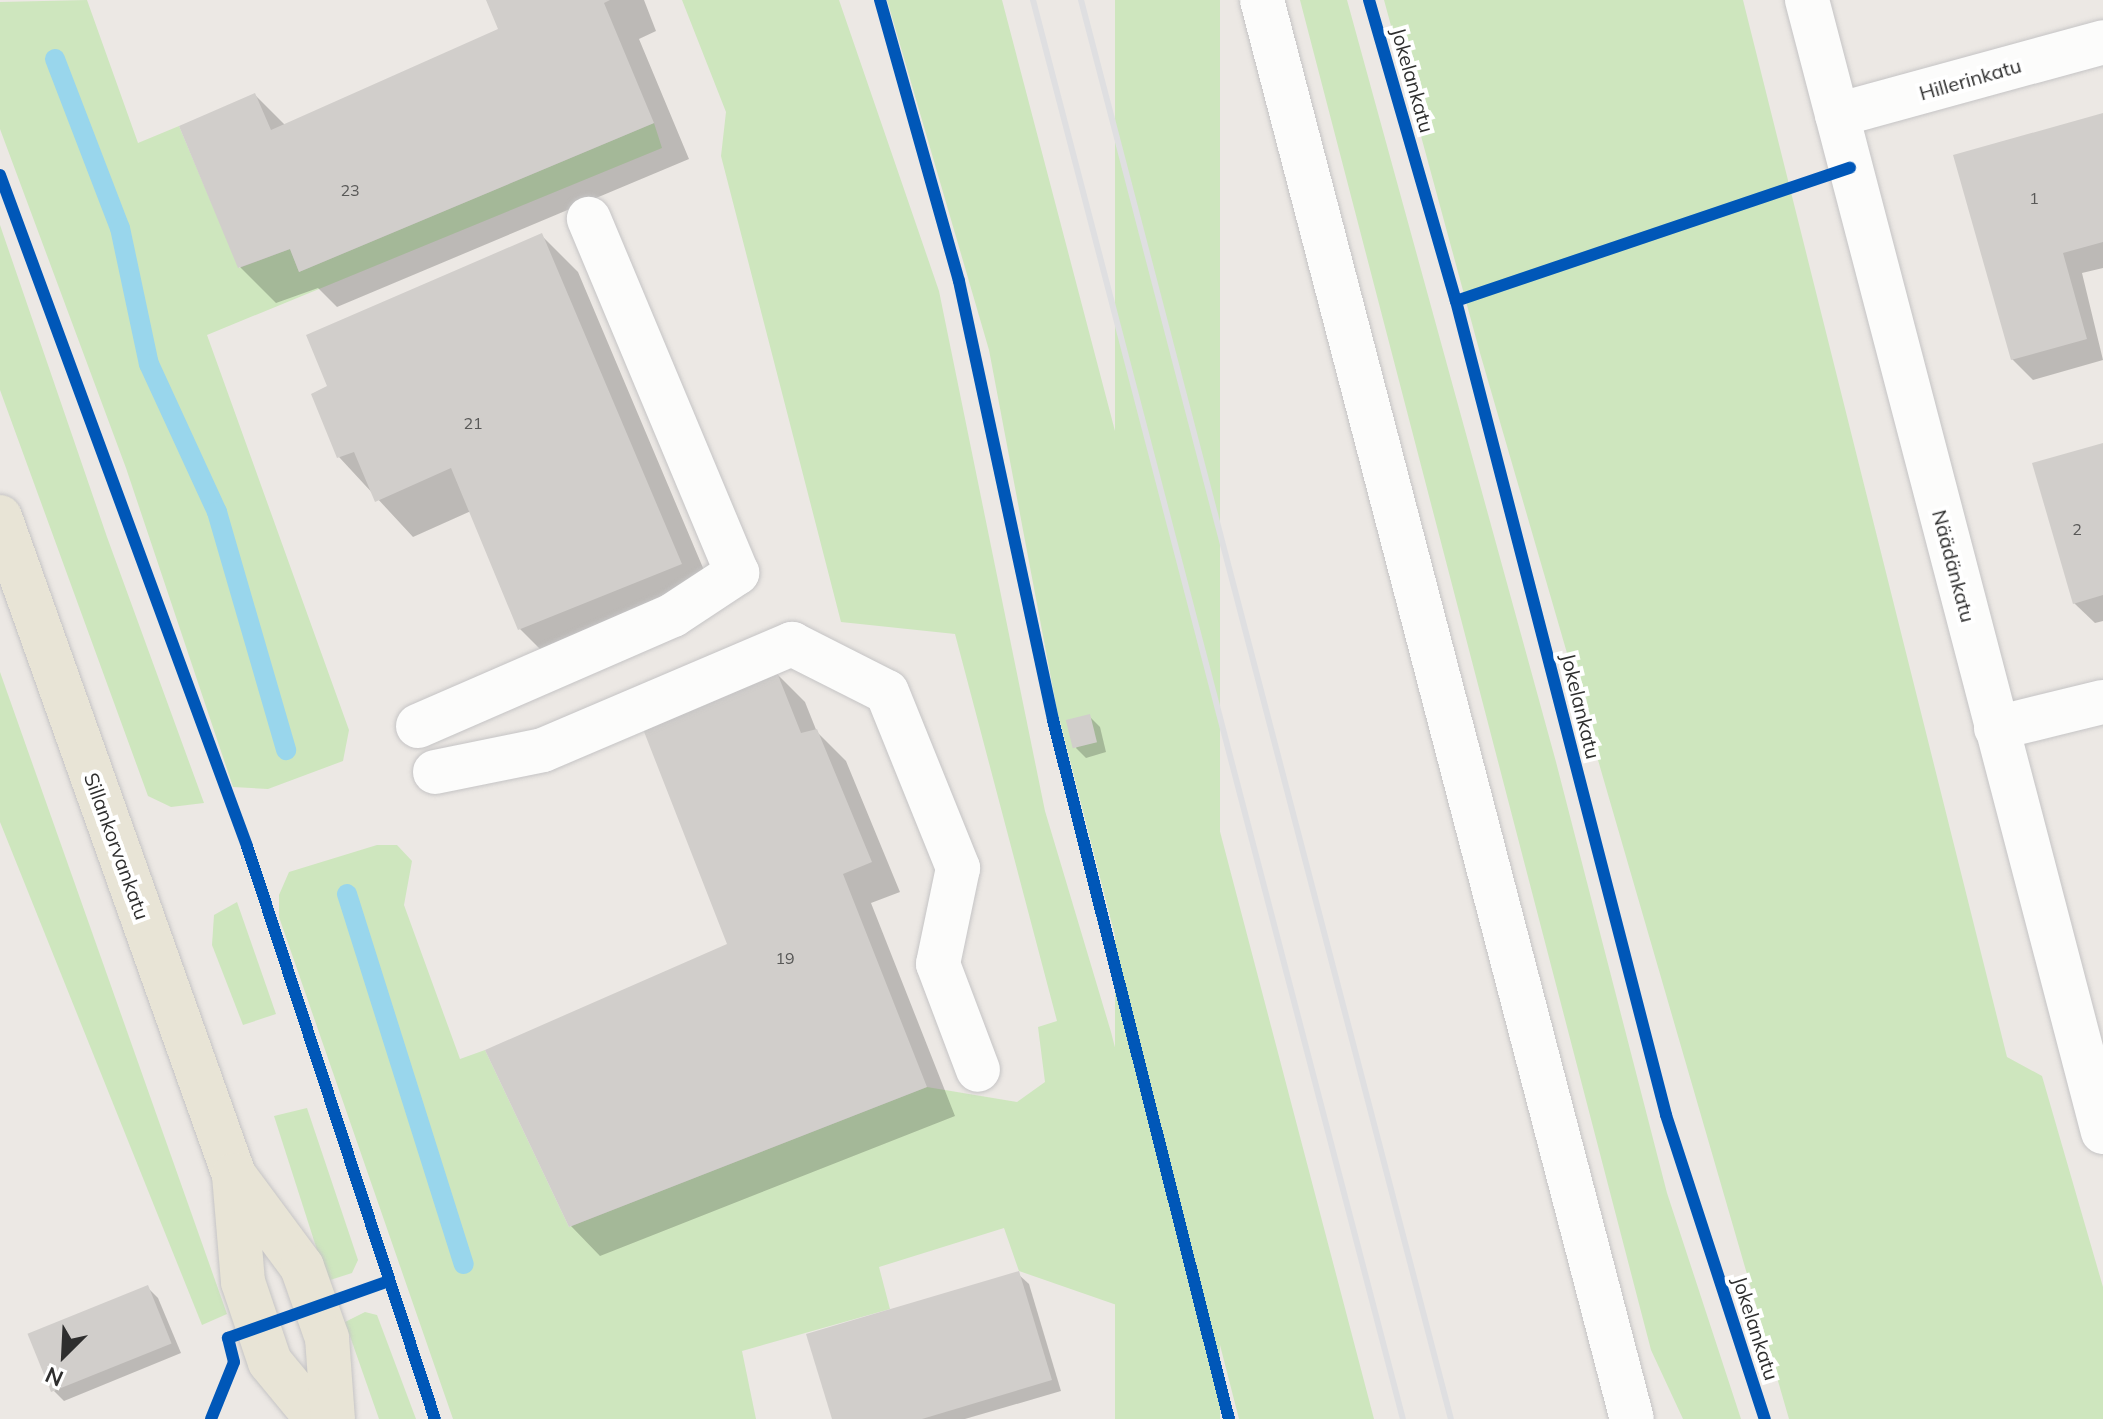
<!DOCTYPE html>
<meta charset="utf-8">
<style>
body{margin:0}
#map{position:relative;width:2103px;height:1419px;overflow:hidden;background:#ece8e4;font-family:Mulish,sans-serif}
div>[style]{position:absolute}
.green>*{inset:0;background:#cee6be;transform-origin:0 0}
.shadow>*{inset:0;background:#0003}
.stream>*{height:20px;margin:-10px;padding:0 10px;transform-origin:10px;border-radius:10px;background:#99d6ec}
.building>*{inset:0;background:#d1cecb;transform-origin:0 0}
.roads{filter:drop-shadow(0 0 2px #c5c4c5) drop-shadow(0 0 2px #c5c4c5)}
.minor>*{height:44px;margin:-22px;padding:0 22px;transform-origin:22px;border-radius:22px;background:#fcfcfb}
.major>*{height:44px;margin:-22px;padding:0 22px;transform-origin:22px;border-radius:22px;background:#e8e4d6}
.rail>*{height:6px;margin:-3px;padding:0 3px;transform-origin:3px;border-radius:3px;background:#dfdfe1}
.cycleway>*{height:12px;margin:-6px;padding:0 6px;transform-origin:6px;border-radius:6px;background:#0057b8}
span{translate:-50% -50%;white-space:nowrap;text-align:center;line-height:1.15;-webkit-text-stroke:8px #fff;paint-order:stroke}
.number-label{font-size:16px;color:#585857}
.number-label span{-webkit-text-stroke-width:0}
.street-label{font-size:20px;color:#2e2e2e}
.north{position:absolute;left:24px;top:1315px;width:80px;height:80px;-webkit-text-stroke:6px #fff;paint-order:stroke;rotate:204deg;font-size:22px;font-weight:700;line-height:32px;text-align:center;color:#2e2e2e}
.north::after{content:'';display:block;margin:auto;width:28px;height:36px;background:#2e2e2e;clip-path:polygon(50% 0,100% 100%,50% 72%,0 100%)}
</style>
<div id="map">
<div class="green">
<i style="clip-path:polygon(87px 0,138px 143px,179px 126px,239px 268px,290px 249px,299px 272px,654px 123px,662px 148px,207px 335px,349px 730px,343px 761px,268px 789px,233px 787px,126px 468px,0 129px,0 2px)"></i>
<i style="clip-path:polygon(682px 0,839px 0,939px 291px,1045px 811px,1111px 1032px,1211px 1419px,1162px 1419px,1134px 1311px,1019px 1271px,1004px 1228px,879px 1267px,890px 1309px,742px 1351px,756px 1419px,453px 1419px,279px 917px,279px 895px,289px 872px,377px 845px,397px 845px,412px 861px,404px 905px,460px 1059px,485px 1050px,569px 1227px,927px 1087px,1017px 1102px,1045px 1082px,1038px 1027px,1057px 1021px,955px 634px,841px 622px,721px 156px,726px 112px)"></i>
<i style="clip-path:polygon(887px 0,1002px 0,1374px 1419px,1239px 1419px,1057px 710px,989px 350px)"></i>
<i style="left:1115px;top:0;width:105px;height:1466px"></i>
<i style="clip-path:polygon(1300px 0,1347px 0,1556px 762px,1667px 1193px,1741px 1419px,1683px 1419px,1651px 1350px)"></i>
<i style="clip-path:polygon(1384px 0,1743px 0,2007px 1057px,2042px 1076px,2103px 1287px,2103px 1419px,1789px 1419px,1480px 353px)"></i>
<i style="clip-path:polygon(0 225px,107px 537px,204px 803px,171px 807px,148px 796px,0 390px)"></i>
<i style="clip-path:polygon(0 672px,227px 1314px,202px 1325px,0 822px)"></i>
<i style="clip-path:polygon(237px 902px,276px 1014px,243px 1025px,212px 945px,214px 915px)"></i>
<i style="clip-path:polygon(307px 1108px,358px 1260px,352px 1273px,327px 1281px,274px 1116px)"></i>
<i style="clip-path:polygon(365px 1312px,377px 1315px,416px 1419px,379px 1419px,345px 1322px)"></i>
</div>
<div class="shadow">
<i style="clip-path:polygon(488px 0,644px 0,656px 31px,639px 39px,689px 159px,337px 307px,318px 288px,276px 303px,240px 267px,255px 95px,286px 126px,500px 30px)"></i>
<i style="clip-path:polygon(2103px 116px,2103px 268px,2082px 273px,2103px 360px,2033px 380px,2012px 359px)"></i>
<i style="clip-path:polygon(542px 236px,578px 272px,717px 601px,556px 665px,520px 629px,471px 511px,413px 537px,339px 457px,330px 387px)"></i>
<i style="clip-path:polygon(2103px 445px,2103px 621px,2095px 623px,2074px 603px)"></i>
<i style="clip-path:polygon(775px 672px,805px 702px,817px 732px,846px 761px,900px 892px,871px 903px,955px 1116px,600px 1256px,571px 1226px,729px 945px)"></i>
<i style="clip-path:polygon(1090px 717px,1100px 727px,1106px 752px,1086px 758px,1076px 748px)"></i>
<i style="clip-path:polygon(1018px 1274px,1029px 1284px,1061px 1391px,965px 1419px,834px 1419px)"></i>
<i style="clip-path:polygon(148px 1288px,158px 1298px,181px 1353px,64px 1401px,54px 1391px)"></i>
</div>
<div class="stream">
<i style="left:55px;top:59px;width:181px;rotate:69deg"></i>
<i style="left:120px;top:228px;width:139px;rotate:78deg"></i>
<i style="left:149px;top:364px;width:163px;rotate:65.3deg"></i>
<i style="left:217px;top:512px;width:248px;rotate:73.8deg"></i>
<i style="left:347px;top:894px;width:388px;rotate:72.5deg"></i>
</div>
<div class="building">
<i style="clip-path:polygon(486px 0,610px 0,604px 3px,654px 123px,299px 272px,290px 249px,238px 268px,179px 126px,255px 93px,271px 130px,498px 29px)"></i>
<i style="clip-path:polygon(2103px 113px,2103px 242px,2063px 253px,2087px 339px,2011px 360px,1953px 155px)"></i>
<i style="clip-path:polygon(542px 233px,682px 564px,518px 630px,451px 468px,375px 502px,354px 452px,337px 458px,311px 394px,327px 386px,306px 335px)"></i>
<i style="clip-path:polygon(2103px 443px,2103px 595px,2073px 604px,2032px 463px)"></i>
<i style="clip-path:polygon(776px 670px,801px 733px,817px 729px,872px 862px,843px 874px,927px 1087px,569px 1227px,485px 1050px,727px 944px,641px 724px)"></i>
<i style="left:1090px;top:714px;width:29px;height:25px;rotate:76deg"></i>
<i style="clip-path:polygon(1019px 1271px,1052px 1380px,922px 1419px,832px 1419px,806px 1334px)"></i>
<i style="left:148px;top:1285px;width:63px;height:130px;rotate:68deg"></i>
</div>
<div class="roads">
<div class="minor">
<i style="left:1262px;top:0;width:1466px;rotate:75.39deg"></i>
<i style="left:1807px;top:0;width:1170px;rotate:75.35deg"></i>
<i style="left:1837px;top:115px;width:276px;rotate:-15.3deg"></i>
<i style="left:418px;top:726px;width:278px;rotate:-23.5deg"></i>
<i style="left:673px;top:615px;width:77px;rotate:-33.3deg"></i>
<i style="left:737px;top:573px;width:384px;rotate:-112.7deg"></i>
<i style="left:1996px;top:728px;width:110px;rotate:-13.7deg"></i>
<i style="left:435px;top:772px;width:110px;rotate:-11.5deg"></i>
<i style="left:543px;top:750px;width:271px;rotate:-23.1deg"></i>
<i style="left:792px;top:644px;width:106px;rotate:26.8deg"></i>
<i style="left:887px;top:692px;width:190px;rotate:68deg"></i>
<i style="left:958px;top:868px;width:98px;rotate:101.8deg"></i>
<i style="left:938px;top:964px;width:113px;rotate:69.3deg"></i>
</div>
<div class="major">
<i style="left:0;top:517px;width:698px;rotate:70.42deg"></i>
<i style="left:234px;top:1175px;width:107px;rotate:85.2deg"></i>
<i style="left:243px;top:1282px;width:84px;rotate:71.4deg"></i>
<i style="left:270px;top:1362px;width:74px;rotate:50.5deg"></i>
<i style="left:234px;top:1175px;width:114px;rotate:53.5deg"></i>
<i style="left:302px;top:1267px;width:75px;rotate:70.6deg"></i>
<i style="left:327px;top:1338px;width:81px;rotate:85.8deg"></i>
</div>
</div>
<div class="rail">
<i style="left:1033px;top:0;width:1466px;rotate:75.39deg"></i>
<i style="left:1081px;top:0;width:1466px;rotate:75.39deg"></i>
</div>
<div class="cycleway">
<i style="left:880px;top:0;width:292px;rotate:74.3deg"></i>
<i style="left:959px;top:281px;width:449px;rotate:77.9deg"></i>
<i style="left:1053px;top:720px;width:721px;rotate:75.87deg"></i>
<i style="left:1369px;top:0;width:313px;rotate:73.9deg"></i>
<i style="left:1456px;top:301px;width:841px;rotate:75.53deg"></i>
<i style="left:1666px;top:1115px;width:320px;rotate:72deg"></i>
<i style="left:0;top:175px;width:715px;rotate:69.79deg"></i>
<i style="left:247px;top:846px;width:603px;rotate:71.84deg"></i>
<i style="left:1456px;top:301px;width:416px;rotate:-18.7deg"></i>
<i style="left:211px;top:1419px;width:61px;rotate:-68deg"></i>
<i style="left:234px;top:1362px;width:25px;rotate:-104deg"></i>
<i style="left:228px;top:1338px;width:168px;rotate:-19.5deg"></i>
</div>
<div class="number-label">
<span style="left:350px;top:190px">23</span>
<span style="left:2034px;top:198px">1</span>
<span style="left:473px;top:423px">21</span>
<span style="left:2077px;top:529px">2</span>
<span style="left:785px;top:958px">19</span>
</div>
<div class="street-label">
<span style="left:1970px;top:79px;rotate:-16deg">Hillerinkatu</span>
<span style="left:1413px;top:80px;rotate:74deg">Jokelankatu</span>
<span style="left:1954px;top:566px;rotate:75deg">Näädänkatu</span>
<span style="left:1581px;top:706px;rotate:76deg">Jokelankatu</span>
<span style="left:117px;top:846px;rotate:70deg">Sillankorvankatu</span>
<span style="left:1756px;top:1328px;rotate:72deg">Jokelankatu</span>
</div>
<div class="north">N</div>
</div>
